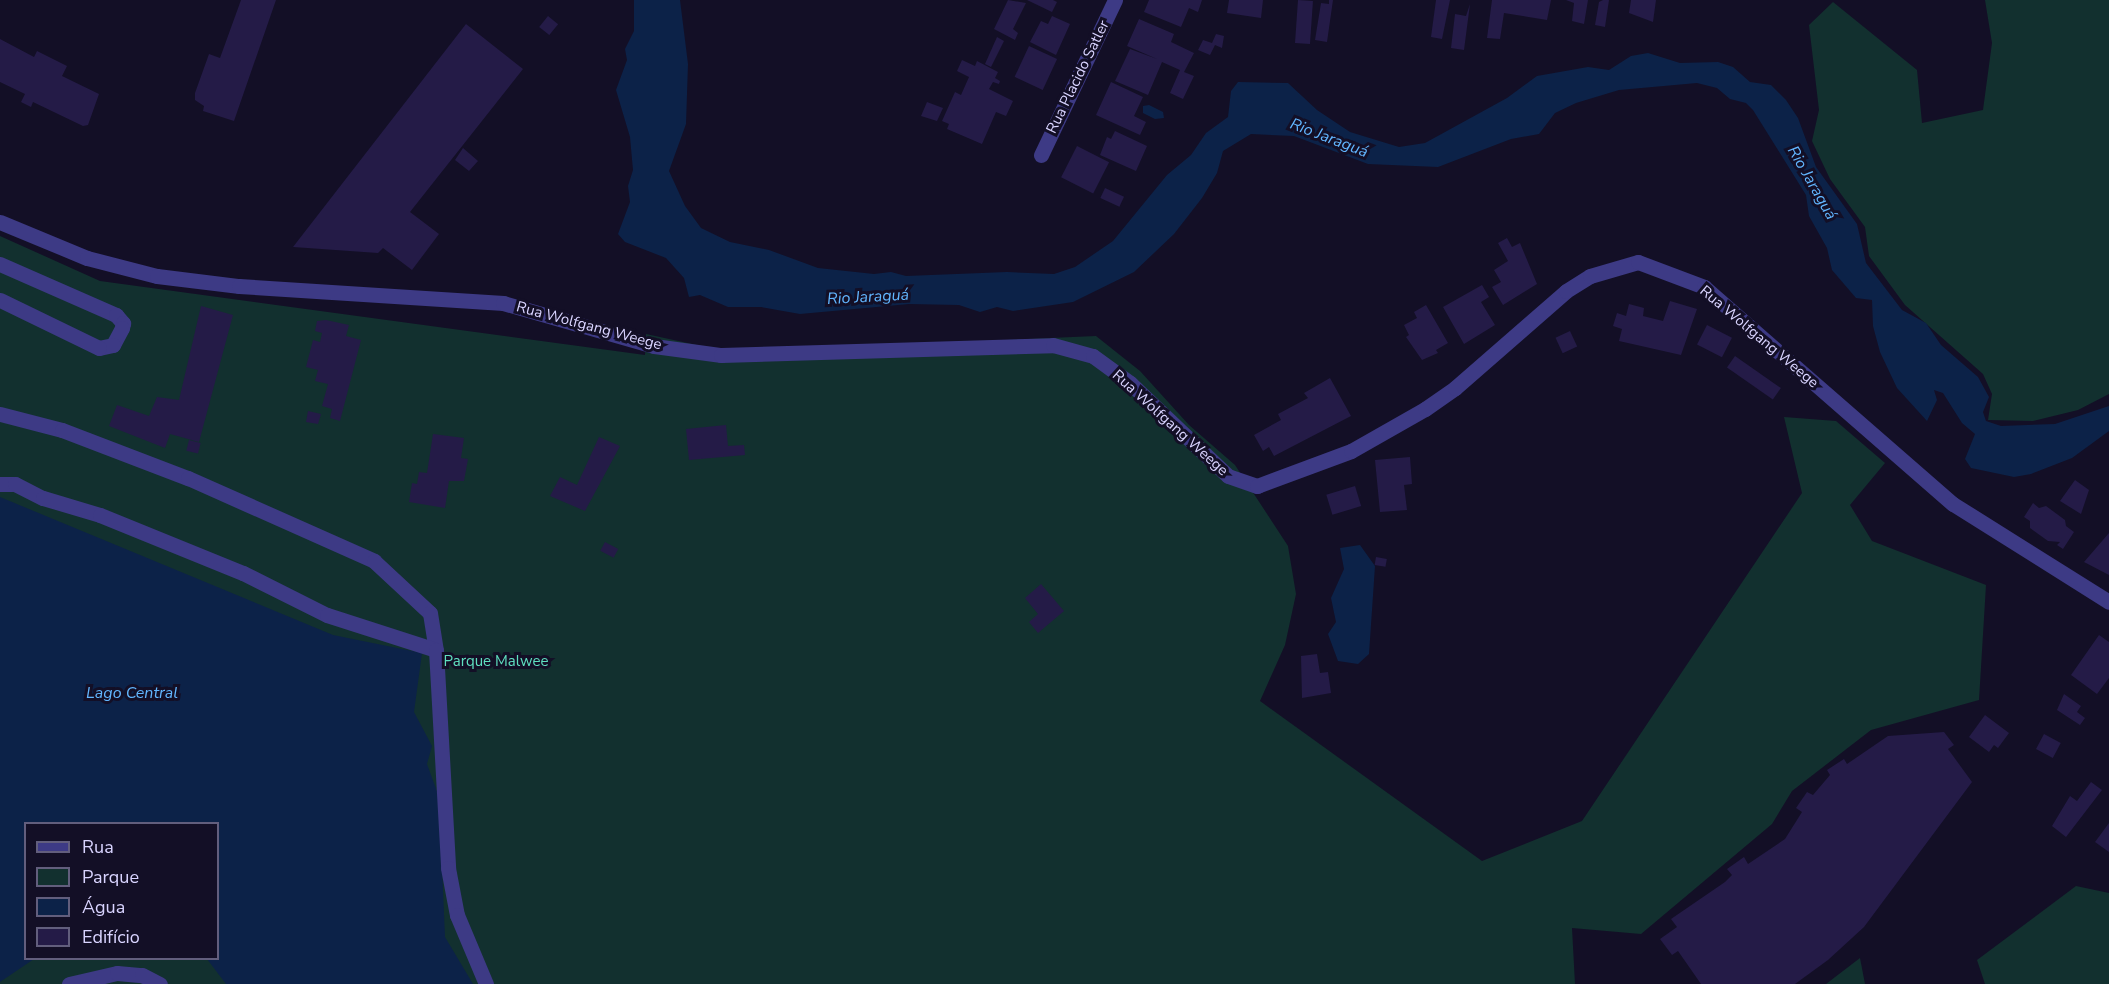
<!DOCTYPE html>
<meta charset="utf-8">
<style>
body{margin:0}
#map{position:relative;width:2109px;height:984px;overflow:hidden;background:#130f26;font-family:"Nunito Sans",sans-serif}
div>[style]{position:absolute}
.green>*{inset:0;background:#12302f}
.water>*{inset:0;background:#0c2248}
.building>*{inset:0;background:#241b47;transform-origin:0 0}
.minor>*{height:15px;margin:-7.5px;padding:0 7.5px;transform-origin:7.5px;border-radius:7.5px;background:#3d3a85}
span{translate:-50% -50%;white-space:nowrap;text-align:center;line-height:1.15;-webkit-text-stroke:6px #130f26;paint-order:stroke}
.street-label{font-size:15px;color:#d9d4ff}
.park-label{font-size:15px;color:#5fe0c0}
.water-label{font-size:16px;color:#62b6ff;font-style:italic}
.legend{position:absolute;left:24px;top:822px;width:195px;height:138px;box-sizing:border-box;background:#130f26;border:2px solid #625e7d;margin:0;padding:8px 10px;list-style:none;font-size:18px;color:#d9d4ff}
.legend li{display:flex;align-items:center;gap:12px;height:30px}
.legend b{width:30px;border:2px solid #625e7d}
</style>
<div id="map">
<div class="green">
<i style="clip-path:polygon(1985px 0,2109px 0,2109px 394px,2078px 410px,2033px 421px,1988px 420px,1992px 394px,1983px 374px,1905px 305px,1869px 256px,1865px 227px,1830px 179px,1812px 141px,1819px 110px,1809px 25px,1833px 2px,1917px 70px,1922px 123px,1983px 110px,1992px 43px)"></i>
<i style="clip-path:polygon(evenodd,0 236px,100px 281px,645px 355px,646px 334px,729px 352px,1096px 336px,1140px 371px,1189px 425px,1235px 465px,1288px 546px,1296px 594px,1285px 645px,1260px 701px,1482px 861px,1582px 821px,1802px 493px,1784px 417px,1836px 421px,1885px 463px,1850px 505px,1872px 541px,1986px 585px,1979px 700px,1871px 730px,1792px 791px,1772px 824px,1641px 934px,1572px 928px,1575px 984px,0 984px,0 236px,26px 824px,218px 824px,218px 958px,26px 958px,26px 824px)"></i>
<i style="clip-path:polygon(2076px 886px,2109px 893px,2109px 984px,1985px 984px,1977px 960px)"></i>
<i style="clip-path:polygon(1860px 958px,1865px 984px,1826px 984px)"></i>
</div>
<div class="water">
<i style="clip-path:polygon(634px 0,680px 0,688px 64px,686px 124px,669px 171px,685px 206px,701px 228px,730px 242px,769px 250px,818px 268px,874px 274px,891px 272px,906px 276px,1007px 272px,1054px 274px,1075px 267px,1113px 241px,1167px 175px,1191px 155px,1206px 133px,1228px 117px,1231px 91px,1238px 82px,1288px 83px,1317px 110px,1350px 132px,1399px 147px,1425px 143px,1507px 98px,1537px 76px,1588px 67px,1609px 70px,1631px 56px,1648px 53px,1680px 63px,1718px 62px,1733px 67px,1750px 82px,1771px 85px,1786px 100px,1798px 118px,1816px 167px,1857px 224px,1866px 263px,1902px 310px,1926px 323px,1941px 345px,1978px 377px,1989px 397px,1983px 412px,1986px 421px,2001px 426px,2055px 424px,2109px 406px,2109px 431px,2072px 458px,2031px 474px,2014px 477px,1971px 468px,1965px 459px,1975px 434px,1962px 423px,1943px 393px,1934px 390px,1937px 400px,1927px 421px,1897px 388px,1880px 352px,1873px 326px,1872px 300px,1856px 298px,1832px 270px,1827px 248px,1809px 216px,1806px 195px,1753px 110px,1746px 103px,1730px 99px,1717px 88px,1697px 83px,1619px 90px,1576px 103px,1555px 113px,1539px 134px,1511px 139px,1438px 167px,1368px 164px,1294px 136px,1251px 134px,1223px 151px,1217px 173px,1202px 198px,1174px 234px,1134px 272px,1073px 302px,1013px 311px,997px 307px,980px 312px,959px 305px,909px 304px,800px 314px,761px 307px,728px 307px,700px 295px,689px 297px,684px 278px,666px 258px,625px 242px,618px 234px,630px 202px,628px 186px,633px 170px,630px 137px,616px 90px,627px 60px,625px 49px,634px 31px)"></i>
<i style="clip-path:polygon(1149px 105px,1163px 112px,1164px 118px,1155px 119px,1143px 113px,1143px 106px)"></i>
<i style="clip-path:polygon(0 497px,333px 635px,422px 653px,414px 712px,432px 746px,427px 764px,439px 797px,445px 937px,473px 984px,226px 984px,207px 959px,218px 958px,218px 824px,26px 824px,26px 958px,34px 959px,0 982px)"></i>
<i style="clip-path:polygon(1360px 545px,1375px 566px,1369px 654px,1358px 664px,1338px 661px,1328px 634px,1336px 622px,1331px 598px,1344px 569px,1340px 548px)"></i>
</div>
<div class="building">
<i style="clip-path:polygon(241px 0,276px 0,234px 121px,203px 111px,204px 106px,195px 100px,195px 93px,209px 54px,220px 58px)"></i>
<i style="clip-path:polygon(1008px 0,1026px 3px,1013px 29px,1018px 33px,1015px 40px,994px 29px)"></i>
<i style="clip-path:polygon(1027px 0,1053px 0,1057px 2px,1052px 12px)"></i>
<i style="clip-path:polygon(1149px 0,1202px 0,1198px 12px,1189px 8px,1181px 27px,1144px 12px)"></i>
<i style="clip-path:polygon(1229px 0,1263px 0,1261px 18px,1227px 13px)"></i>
<i style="left:1298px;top:0;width:15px;height:43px;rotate:4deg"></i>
<i style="clip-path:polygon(1329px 0,1333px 0,1327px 42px,1315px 40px,1321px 3px,1329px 4px)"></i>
<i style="clip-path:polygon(1436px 0,1450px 0,1442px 39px,1431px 37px)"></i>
<i style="clip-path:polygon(1492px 0,1551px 0,1547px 20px,1504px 13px,1500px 39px,1487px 38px)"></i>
<i style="clip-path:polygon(1588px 0,1584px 24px,1572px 21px,1574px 3px,1566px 0)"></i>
<i style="clip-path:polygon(1603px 0,1609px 0,1605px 27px,1595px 25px,1599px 2px)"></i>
<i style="clip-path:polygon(1631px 0,1656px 0,1653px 22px,1629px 13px)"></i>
<i style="clip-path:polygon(1470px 4px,1464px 50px,1451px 48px,1455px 14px,1466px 16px)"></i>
<i style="left:548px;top:16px;width:13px;height:14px;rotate:39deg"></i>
<i style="clip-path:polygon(1052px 16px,1070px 24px,1056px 55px,1030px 42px,1041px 21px,1048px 24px)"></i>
<i style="clip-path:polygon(1139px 19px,1174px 34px,1171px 42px,1194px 53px,1184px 72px,1194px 76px,1183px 99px,1170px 93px,1180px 70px,1162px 62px,1148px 95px,1115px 81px,1130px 49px,1157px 59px,1127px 46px)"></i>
<i style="clip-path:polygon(466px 24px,523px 69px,410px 212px,439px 234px,412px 270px,383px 248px,378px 253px,293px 247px)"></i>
<i style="clip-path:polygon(1216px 34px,1224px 36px,1222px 48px,1215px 45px,1210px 55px,1198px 50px,1203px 40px,1212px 43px)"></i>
<i style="clip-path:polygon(997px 37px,1004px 41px,991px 67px,985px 64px)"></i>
<i style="clip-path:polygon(0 39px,34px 57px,37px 51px,67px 66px,62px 76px,99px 94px,88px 125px,83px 126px,33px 102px,31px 107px,21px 102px,25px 94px,0 82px)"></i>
<i style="left:1029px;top:46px;width:31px;height:34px;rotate:25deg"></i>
<i style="clip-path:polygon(962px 60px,975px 66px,977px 61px,998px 72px,995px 78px,1000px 81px,999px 84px,993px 82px,989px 89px,1013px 101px,1006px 116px,996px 112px,982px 144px,947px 129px,949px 124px,942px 121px,955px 92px,961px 95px,969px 77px,957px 71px)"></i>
<i style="clip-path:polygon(1111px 82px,1143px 97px,1134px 116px,1146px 122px,1140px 135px,1096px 115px)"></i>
<i style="clip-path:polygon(927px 102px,943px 108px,937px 121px,921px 116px)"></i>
<i style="clip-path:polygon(1115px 131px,1147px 146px,1136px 171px,1100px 155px,1107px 137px,1111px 139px)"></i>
<i style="left:1077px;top:146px;width:36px;height:35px;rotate:27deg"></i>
<i style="clip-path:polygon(463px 148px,478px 161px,469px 171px,455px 160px)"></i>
<i style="left:1105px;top:188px;width:21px;height:11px;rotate:25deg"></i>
<i style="clip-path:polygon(1507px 238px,1512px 247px,1520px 243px,1537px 284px,1503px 305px,1492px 287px,1501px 282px,1494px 270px,1508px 261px,1498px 243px)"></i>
<i style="clip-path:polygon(1482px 285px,1489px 297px,1481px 302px,1495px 325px,1464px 344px,1443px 307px)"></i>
<i style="clip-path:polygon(1670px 301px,1697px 309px,1681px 355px,1619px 341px,1622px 329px,1613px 326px,1617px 313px,1626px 316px,1629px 304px,1644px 308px,1643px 316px,1663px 321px)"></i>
<i style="clip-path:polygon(1426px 305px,1448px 343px,1436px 350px,1438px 353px,1422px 360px,1406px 337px,1409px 335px,1404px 325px,1417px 318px,1414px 312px)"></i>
<i style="clip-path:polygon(201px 306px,233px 315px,199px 442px,170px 434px,165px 448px,109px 426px,117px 405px,149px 416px,157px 397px,179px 400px)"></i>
<i style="clip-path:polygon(326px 320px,349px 325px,346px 336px,361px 340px,340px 421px,330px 418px,332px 409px,322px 406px,328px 384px,315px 381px,318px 370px,306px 367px,313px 340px,320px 342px,322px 333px,315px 331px,317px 321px)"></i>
<i style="left:1707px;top:325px;width:28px;height:22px;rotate:27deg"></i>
<i style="left:1570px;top:331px;width:17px;height:16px;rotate:65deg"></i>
<i style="left:1735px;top:356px;width:56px;height:14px;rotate:35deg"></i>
<i style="clip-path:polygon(1330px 378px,1351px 416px,1274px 456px,1269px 447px,1263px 451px,1254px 435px,1281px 420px,1278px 414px,1308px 398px,1304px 393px)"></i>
<i style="clip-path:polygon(308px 411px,321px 414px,318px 424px,306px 422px)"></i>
<i style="clip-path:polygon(726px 425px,728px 446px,744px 445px,745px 455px,689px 460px,686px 429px)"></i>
<i style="clip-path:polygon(433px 434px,464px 438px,461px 458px,468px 459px,464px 481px,449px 481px,445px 508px,409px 502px,412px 483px,417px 484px,419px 472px,427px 473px)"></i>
<i style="clip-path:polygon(599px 437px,620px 446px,585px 511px,550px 496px,560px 477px,577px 485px)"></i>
<i style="left:189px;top:440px;width:12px;height:11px;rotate:14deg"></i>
<i style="clip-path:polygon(1410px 457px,1412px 484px,1404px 485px,1407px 510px,1380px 512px,1375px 460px)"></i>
<i style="clip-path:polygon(2075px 480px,2089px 490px,2081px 514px,2060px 501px)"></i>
<i style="left:1355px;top:486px;width:21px;height:30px;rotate:73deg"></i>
<i style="clip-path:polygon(2033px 503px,2039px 508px,2046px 506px,2065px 520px,2066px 526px,2074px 532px,2063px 549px,2057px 545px,2060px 542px,2048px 541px,2030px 528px,2030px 521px,2024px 517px)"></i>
<i style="clip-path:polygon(2109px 533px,2109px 575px,2084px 562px)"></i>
<i style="left:605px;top:542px;width:15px;height:10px;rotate:28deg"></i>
<i style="left:1376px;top:557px;width:11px;height:8px;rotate:10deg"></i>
<i style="clip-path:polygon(1041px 584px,1064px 611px,1038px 633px,1029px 622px,1038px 614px,1025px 598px)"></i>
<i style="clip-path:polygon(2099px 635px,2109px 642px,2109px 678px,2097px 694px,2071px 675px)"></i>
<i style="clip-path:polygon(1317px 654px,1320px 673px,1328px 672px,1331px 693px,1302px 698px,1301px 656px)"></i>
<i style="clip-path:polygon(2064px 694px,2081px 706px,2077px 712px,2085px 718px,2080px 725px,2057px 710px)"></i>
<i style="clip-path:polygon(1985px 715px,2009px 733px,1998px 748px,1994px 745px,1989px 752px,1969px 737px)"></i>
<i style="clip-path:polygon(1944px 732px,1954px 745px,1948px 749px,1972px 782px,1864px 927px,1828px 960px,1795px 984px,1701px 984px,1678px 951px,1672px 955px,1660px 939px,1677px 927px,1671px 919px,1725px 882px,1732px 875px,1727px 869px,1744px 857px,1748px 864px,1785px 839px,1802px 812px,1796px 808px,1807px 792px,1813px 795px,1830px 775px,1827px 770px,1844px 759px,1847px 764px,1888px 736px)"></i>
<i style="left:2044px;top:734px;width:19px;height:17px;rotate:28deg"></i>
<i style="clip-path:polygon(2091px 782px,2102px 790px,2066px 837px,2052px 826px,2070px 796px,2077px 801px)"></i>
<i style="clip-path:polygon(2109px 823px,2109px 852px,2095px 842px)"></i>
</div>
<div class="minor">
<i style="left:1041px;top:155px;width:172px;rotate:-64.5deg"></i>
<i style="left:0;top:222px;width:94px;rotate:22.5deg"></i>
<i style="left:87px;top:258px;width:72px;rotate:14.4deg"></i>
<i style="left:157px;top:276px;width:83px;rotate:7deg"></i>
<i style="left:239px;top:286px;width:265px;rotate:3.7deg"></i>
<i style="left:503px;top:303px;width:157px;rotate:15.9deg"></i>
<i style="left:654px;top:346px;width:68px;rotate:7.7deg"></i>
<i style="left:721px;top:355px;width:332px;rotate:-1.7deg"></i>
<i style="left:1053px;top:345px;width:41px;rotate:15.4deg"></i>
<i style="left:1093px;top:356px;width:46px;rotate:36.1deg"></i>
<i style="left:1130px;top:383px;width:135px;rotate:43.5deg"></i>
<i style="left:1228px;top:476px;width:31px;rotate:19deg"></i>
<i style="left:1257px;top:486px;width:100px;rotate:-20.4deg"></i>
<i style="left:1351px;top:451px;width:85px;rotate:-29.6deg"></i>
<i style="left:1425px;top:409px;width:37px;rotate:-35deg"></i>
<i style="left:1455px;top:388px;width:147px;rotate:-41.1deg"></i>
<i style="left:1566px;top:291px;width:28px;rotate:-32deg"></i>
<i style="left:1590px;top:276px;width:50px;rotate:-16.3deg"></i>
<i style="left:1638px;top:262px;width:71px;rotate:20.7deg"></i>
<i style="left:1704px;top:287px;width:330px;rotate:41.1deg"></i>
<i style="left:1953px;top:504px;width:184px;rotate:32.1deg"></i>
<i style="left:0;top:264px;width:127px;rotate:23.7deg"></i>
<i style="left:116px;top:315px;width:11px;rotate:49deg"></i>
<i style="left:123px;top:323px;width:5px;rotate:101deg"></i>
<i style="left:122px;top:328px;width:19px;rotate:118deg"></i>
<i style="left:113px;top:345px;width:14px;rotate:168deg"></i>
<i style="left:99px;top:348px;width:110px;rotate:-154.1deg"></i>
<i style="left:0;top:414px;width:64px;rotate:14.5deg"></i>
<i style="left:62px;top:430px;width:135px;rotate:20.9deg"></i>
<i style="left:188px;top:478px;width:204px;rotate:24deg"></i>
<i style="left:374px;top:561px;width:76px;rotate:42.9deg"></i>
<i style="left:430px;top:613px;width:37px;rotate:81deg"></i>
<i style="left:0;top:484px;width:15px"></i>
<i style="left:15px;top:484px;width:31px;rotate:27deg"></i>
<i style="left:43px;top:498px;width:59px;rotate:16.6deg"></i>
<i style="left:100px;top:515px;width:154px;rotate:22.1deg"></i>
<i style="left:243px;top:573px;width:94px;rotate:26.6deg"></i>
<i style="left:327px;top:615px;width:114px;rotate:17.8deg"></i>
<i style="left:436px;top:650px;width:218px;rotate:86.8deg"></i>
<i style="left:448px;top:868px;width:48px;rotate:79.2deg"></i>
<i style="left:457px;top:915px;width:75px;rotate:67.2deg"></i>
<i style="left:69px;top:984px;width:49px;rotate:-12.9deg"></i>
<i style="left:117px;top:973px;width:25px;rotate:5deg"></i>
<i style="left:142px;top:975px;width:20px;rotate:27deg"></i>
</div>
<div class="street-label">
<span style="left:1078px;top:77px;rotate:-64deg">Rua Placido Satler</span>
<span style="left:589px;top:326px;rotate:15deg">Rua Wolfgang Weege</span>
<span style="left:1759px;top:337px;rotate:40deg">Rua Wolfgang Weege</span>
<span style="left:1170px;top:423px;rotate:42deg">Rua Wolfgang Weege</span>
</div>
<div class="park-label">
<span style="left:496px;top:662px">Parque Malwee</span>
</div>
<div class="water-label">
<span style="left:1329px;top:138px;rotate:21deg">Rio Jaraguá</span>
<span style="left:1812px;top:183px;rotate:60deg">Rio Jaraguá</span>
<span style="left:868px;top:297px;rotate:-3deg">Rio Jaraguá</span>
<span style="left:132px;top:693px">Lago Central</span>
</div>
<ul class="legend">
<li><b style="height:8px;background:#3d3a85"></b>Rua</li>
<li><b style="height:16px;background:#12302f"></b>Parque</li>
<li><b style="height:16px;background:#0c2248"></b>Água</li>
<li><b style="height:16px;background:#241b47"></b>Edifício</li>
</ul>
</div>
